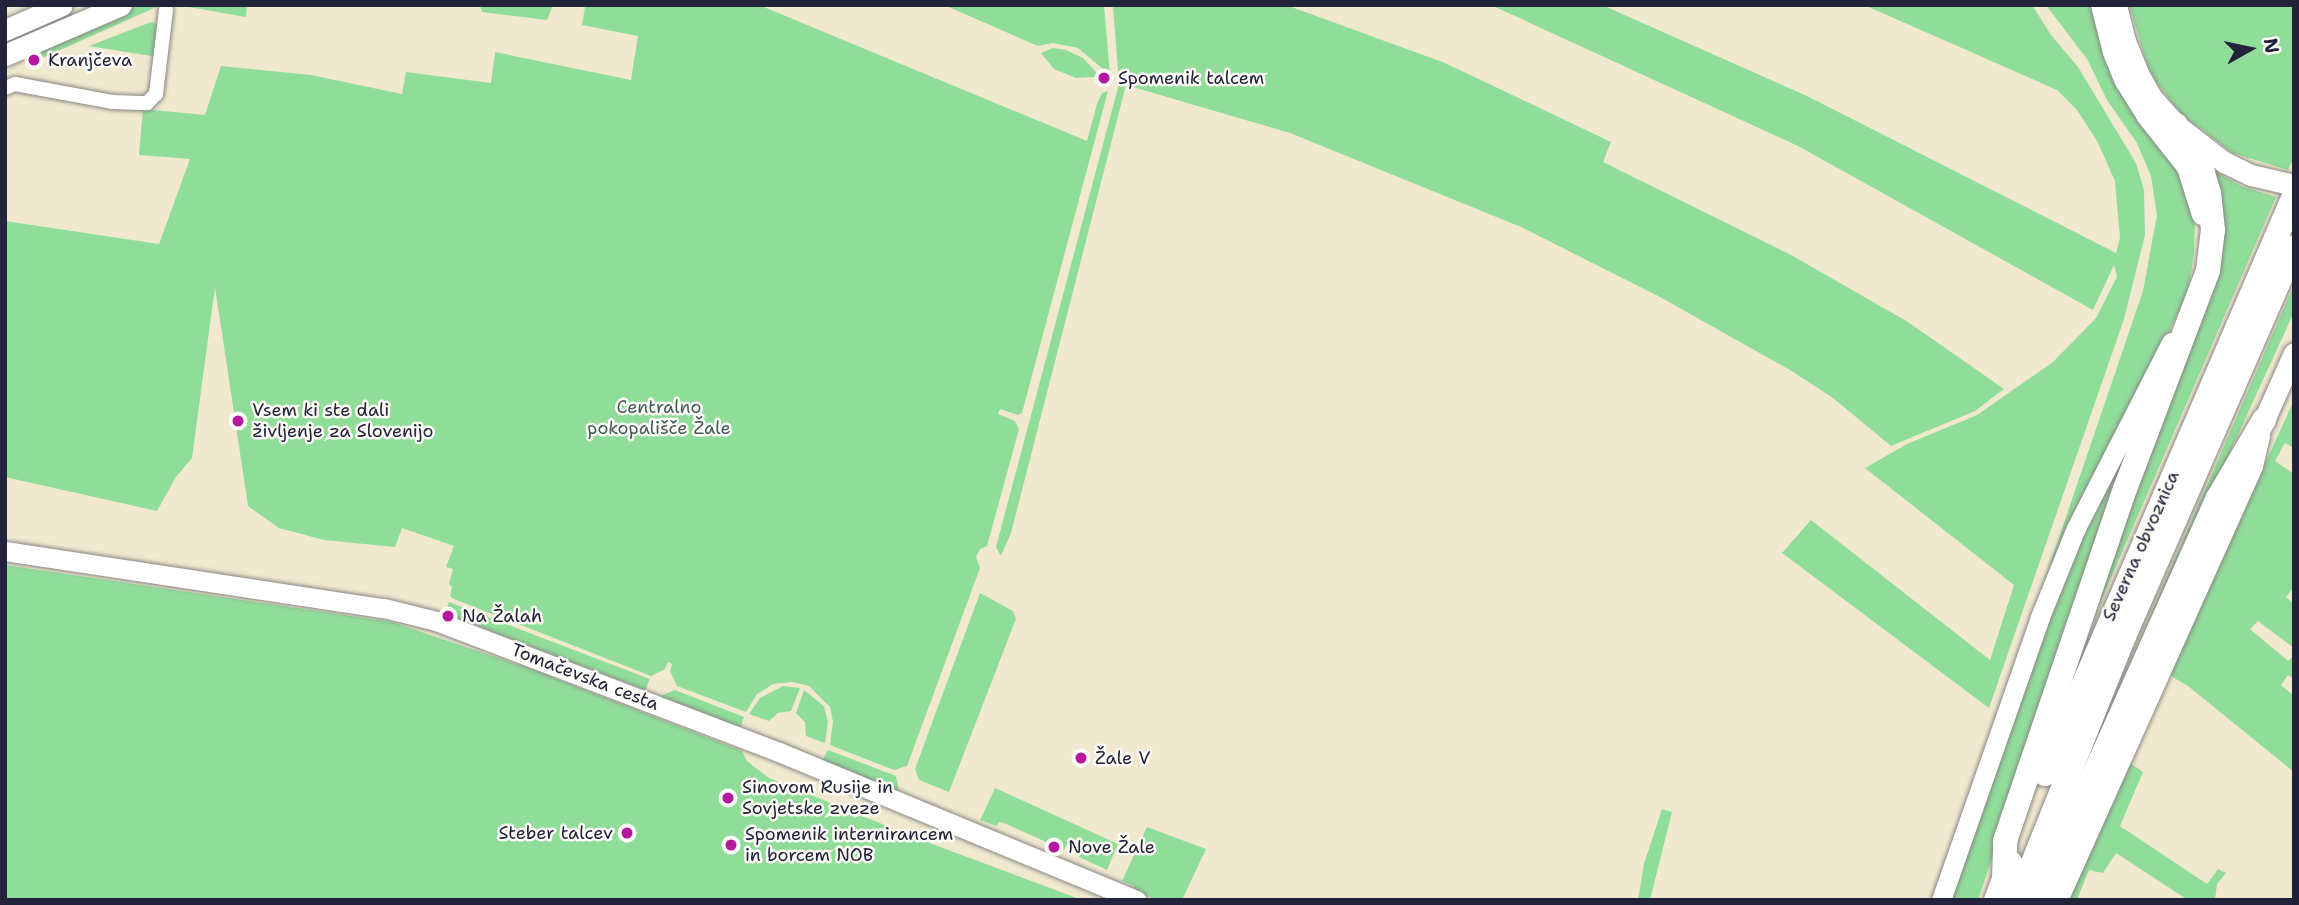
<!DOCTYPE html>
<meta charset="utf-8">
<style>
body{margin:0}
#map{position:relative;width:2299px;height:905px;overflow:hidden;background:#f1e9cf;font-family:"Shantell Sans",sans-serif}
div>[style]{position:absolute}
.green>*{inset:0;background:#90dd9a;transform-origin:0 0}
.roads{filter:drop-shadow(0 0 2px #8a8685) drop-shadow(0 0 2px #8a8685)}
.street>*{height:14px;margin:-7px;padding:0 7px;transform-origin:7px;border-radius:7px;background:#fff}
.secondary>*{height:19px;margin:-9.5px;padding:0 9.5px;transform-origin:9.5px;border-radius:9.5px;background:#fff}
.primary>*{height:21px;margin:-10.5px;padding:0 10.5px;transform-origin:10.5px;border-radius:10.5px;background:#fff}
.highway>*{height:24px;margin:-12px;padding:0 12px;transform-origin:12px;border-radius:12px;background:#fff}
.dots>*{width:19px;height:19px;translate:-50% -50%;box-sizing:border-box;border:4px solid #fdfcf7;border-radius:50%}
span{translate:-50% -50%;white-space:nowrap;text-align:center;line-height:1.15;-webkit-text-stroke:5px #fdfcf7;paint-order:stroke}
.poi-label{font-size:18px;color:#22223b}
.left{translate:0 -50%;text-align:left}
.right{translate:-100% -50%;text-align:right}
.park-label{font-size:18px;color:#435a58}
.street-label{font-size:18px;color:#22223b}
.frame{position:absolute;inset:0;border:7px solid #22223b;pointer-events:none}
.north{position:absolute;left:2215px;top:14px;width:70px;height:70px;-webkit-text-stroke:5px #fdfcf7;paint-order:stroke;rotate:81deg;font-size:19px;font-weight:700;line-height:28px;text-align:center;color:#22223b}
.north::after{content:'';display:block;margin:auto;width:24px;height:32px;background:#22223b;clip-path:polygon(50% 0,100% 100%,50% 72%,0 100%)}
</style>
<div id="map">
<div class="green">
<i style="clip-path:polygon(139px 5px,161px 5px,40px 59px,38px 55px,69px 35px)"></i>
<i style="clip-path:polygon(247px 5px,246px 17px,183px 6px,185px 5px)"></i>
<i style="clip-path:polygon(480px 5px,553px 5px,547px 20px,482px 12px)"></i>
<i style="clip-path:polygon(579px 5px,759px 5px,1087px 141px,1097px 104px,1102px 93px,1108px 91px,1022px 413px,1018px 415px,1000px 409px,998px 414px,1015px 421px,1019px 429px,987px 546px,980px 549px,976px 557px,980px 568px,907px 766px,894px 770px,830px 745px,833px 722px,830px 707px,809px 686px,792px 682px,773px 684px,757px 694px,746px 712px,677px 686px,670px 671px,672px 664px,668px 662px,665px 669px,651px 676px,454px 599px,450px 596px,452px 587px,449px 584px,453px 569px,446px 567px,454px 546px,451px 545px,402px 528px,395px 547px,324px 540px,279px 528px,248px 506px,215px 287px,192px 458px,176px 477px,157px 511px,5px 477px,5px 221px,159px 244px,190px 159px,139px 155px,143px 109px,205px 115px,221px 66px,311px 75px,402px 94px,406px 72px,491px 83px,495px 52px,631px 80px,638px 36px,582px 25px,585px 7px)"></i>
<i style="clip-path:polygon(944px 5px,1104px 5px,1110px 75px,1078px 48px,1053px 43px,1038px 46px)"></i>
<i style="clip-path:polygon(1113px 5px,1286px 5px,1445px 63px,1611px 142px,1603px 162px,1791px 255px,1908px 322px,2004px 389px,1975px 411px,1891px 446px,1833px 398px,1790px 370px,1660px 297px,1521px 227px,1290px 133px,1126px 85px,1011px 533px,1001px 556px,996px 547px,1119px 84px)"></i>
<i style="clip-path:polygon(1491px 5px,1602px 5px,1807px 96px,2116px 253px,2120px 238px,2115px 181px,2097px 141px,2077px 110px,2057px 90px,1864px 5px,2032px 5px,2051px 35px,2078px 67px,2136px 163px,2144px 190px,2145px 235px,2124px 319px,1989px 708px,1782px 553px,1811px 520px,1990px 660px,2014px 585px,1865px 468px,1907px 444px,1977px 415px,2053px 362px,2096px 318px,2117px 277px,2114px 265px,2093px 310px,1798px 146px)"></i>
<i style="clip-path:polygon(2046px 5px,2096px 5px,2173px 156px,2195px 217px,2194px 254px,2188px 292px,2033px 614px,2143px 291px,2157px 215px,2151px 176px,2137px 143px,2107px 100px,2087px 59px)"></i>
<i style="clip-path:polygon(2129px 5px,2294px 5px,2294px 158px,2288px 170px,2233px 153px,2182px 115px,2156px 82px,2147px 64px)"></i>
<i style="clip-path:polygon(151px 22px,160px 26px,157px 57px,89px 46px)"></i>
<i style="clip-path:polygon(1053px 48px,1066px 50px,1083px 58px,1097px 73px,1095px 77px,1076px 78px,1054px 69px,1041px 53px)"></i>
<i style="clip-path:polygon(2211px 169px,2241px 186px,2276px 197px,2084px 640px,2205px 297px)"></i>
<i style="clip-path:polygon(2294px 285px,2294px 312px,2080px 781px,2106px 718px)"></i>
<i style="clip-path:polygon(2294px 400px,2294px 448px,2285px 443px,2275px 461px,2294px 474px,2294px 587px,2286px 597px,2294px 604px,2294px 648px,2258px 621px,2250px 629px,2288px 661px,2294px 655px,2294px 679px,2288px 675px,2281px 685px,2294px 696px,2294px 772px,2188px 686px,2169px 675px)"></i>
<i style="clip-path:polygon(2143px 409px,1978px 900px,1949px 900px,2065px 571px)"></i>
<i style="clip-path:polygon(5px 565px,392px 622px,531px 669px,742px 751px,747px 761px,769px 778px,919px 839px,1082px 900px,5px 900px)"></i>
<i style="clip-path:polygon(980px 593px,1013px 611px,1016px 619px,949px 792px,919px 780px,915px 769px)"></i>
<i style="left:449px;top:602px;width:215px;height:12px;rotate:21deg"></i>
<i style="clip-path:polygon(783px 686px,800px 688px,791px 711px,778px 713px,769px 721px,749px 714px,760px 698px)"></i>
<i style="clip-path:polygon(675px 690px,744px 717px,740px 729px,660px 696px)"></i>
<i style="clip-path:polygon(804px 690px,824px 706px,828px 722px,825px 743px,806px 736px,805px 722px,796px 713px)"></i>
<i style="clip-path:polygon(828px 750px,896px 776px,899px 791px,822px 761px)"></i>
<i style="clip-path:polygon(2127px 761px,2143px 772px,2120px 826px,2207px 884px,2218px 869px,2226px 873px,2217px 884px,2215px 900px,2188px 900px,2116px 853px,2103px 873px,2089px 870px,2078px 897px,2081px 900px,2065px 900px)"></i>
<i style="clip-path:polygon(995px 788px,1118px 844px,1107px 870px,1079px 857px,1081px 850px,1067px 844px,1064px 850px,1004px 823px,999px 822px,997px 826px,980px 820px)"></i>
<i style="clip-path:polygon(1662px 809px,1672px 812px,1650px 900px,1638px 900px,1644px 864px)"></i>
<i style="clip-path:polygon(1147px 827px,1206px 849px,1182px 900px,1156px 900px,1133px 890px,1134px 886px,1122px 881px)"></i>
</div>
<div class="roads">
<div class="street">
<i style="left:5px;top:88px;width:11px;rotate:-22deg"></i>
<i style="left:15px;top:84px;width:100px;rotate:10.4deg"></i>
<i style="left:113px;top:102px;width:34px;rotate:2deg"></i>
<i style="left:147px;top:103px;width:13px;rotate:-45deg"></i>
<i style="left:156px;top:94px;width:85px;rotate:-83.2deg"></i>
</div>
<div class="secondary">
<i style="left:2100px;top:5px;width:49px;rotate:75.7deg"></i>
<i style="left:2112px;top:52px;width:31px;rotate:68deg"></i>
<i style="left:2124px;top:81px;width:40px;rotate:58deg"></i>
<i style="left:2145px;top:115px;width:66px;rotate:51.7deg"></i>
<i style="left:2186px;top:167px;width:50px;rotate:72.6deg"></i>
<i style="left:5px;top:551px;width:383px;rotate:8.6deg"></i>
<i style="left:384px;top:608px;width:54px;rotate:14deg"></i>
<i style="left:436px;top:621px;width:367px;rotate:20.9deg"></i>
<i style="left:779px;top:752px;width:387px;rotate:22.5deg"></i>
<i style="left:1941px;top:900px;width:300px;rotate:-70.7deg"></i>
<i style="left:2040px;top:617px;width:96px;rotate:-68deg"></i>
<i style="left:2076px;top:528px;width:209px;rotate:-62.9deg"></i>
<i style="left:2058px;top:900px;width:476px;rotate:-65.8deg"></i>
<i style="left:2253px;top:466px;width:31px;rotate:-77deg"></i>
</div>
<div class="primary">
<i style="left:2116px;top:5px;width:37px;rotate:76deg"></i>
<i style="left:2125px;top:41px;width:37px;rotate:68deg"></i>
<i style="left:2139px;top:75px;width:26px;rotate:61deg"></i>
<i style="left:2152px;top:98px;width:36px;rotate:48deg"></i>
<i style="left:2176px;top:125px;width:61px;rotate:37.6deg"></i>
<i style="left:2224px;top:162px;width:30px;rotate:26deg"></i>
<i style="left:2251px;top:175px;width:44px;rotate:13.1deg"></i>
<i style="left:5px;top:30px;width:62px;rotate:-23.7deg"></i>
<i style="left:5px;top:55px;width:126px;rotate:-23.3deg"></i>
<i style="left:2264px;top:420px;width:73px;rotate:-65.9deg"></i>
</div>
<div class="highway">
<i style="left:2045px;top:774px;width:629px;rotate:-66.69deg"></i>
<i style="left:2004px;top:879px;width:38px;rotate:-88deg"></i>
<i style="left:2005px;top:841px;width:372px;rotate:-71.2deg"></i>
<i style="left:2125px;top:489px;width:234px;rotate:-69.2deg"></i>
<i style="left:2208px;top:270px;width:40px;rotate:-82.9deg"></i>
<i style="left:2213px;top:230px;width:37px;rotate:-96deg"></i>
<i style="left:2209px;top:193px;width:21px;rotate:-107deg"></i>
<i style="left:2203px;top:173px;width:55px;rotate:-119.4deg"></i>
<i style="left:1996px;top:900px;width:40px;rotate:-69deg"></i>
<i style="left:2018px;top:900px;width:287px;rotate:-68.1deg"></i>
<i style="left:2125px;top:634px;width:422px;rotate:-66.4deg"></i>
<i style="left:2038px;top:900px;width:440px;rotate:-65.9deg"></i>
<i style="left:2218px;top:498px;width:91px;rotate:-59.5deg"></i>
</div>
</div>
<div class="dots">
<i style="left:34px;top:60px;background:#b5179e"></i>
<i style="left:1104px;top:78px;background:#b5179e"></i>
<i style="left:238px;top:421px;background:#b5179e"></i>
<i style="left:448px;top:616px;background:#b5179e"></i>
<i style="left:1081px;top:758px;background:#b5179e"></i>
<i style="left:728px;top:798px;background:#b5179e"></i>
<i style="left:627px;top:833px;background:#b5179e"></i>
<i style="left:731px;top:845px;background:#b5179e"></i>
<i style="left:1054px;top:847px;background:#b5179e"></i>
</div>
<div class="poi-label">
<span class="left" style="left:48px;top:60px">Kranjčeva</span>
<span class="left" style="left:1118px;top:78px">Spomenik talcem</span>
<span class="left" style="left:252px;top:421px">Vsem ki ste dali<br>življenje za Slovenijo</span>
<span class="left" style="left:462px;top:616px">Na Žalah</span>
<span class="left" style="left:1095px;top:758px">Žale V</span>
<span class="left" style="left:742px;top:798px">Sinovom Rusije in<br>Sovjetske zveze</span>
<span class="right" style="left:613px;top:833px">Steber talcev</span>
<span class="left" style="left:745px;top:845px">Spomenik internirancem<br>in borcem NOB</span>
<span class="left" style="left:1068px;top:847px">Nove Žale</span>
</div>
<div class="park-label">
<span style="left:659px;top:418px">Centralno<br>pokopališče Žale</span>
</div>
<div class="street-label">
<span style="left:2141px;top:546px;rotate:-66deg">Severna obvoznica</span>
<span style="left:585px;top:677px;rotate:21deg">Tomačevska cesta</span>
</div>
<div class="frame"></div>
<div class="north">N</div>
</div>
